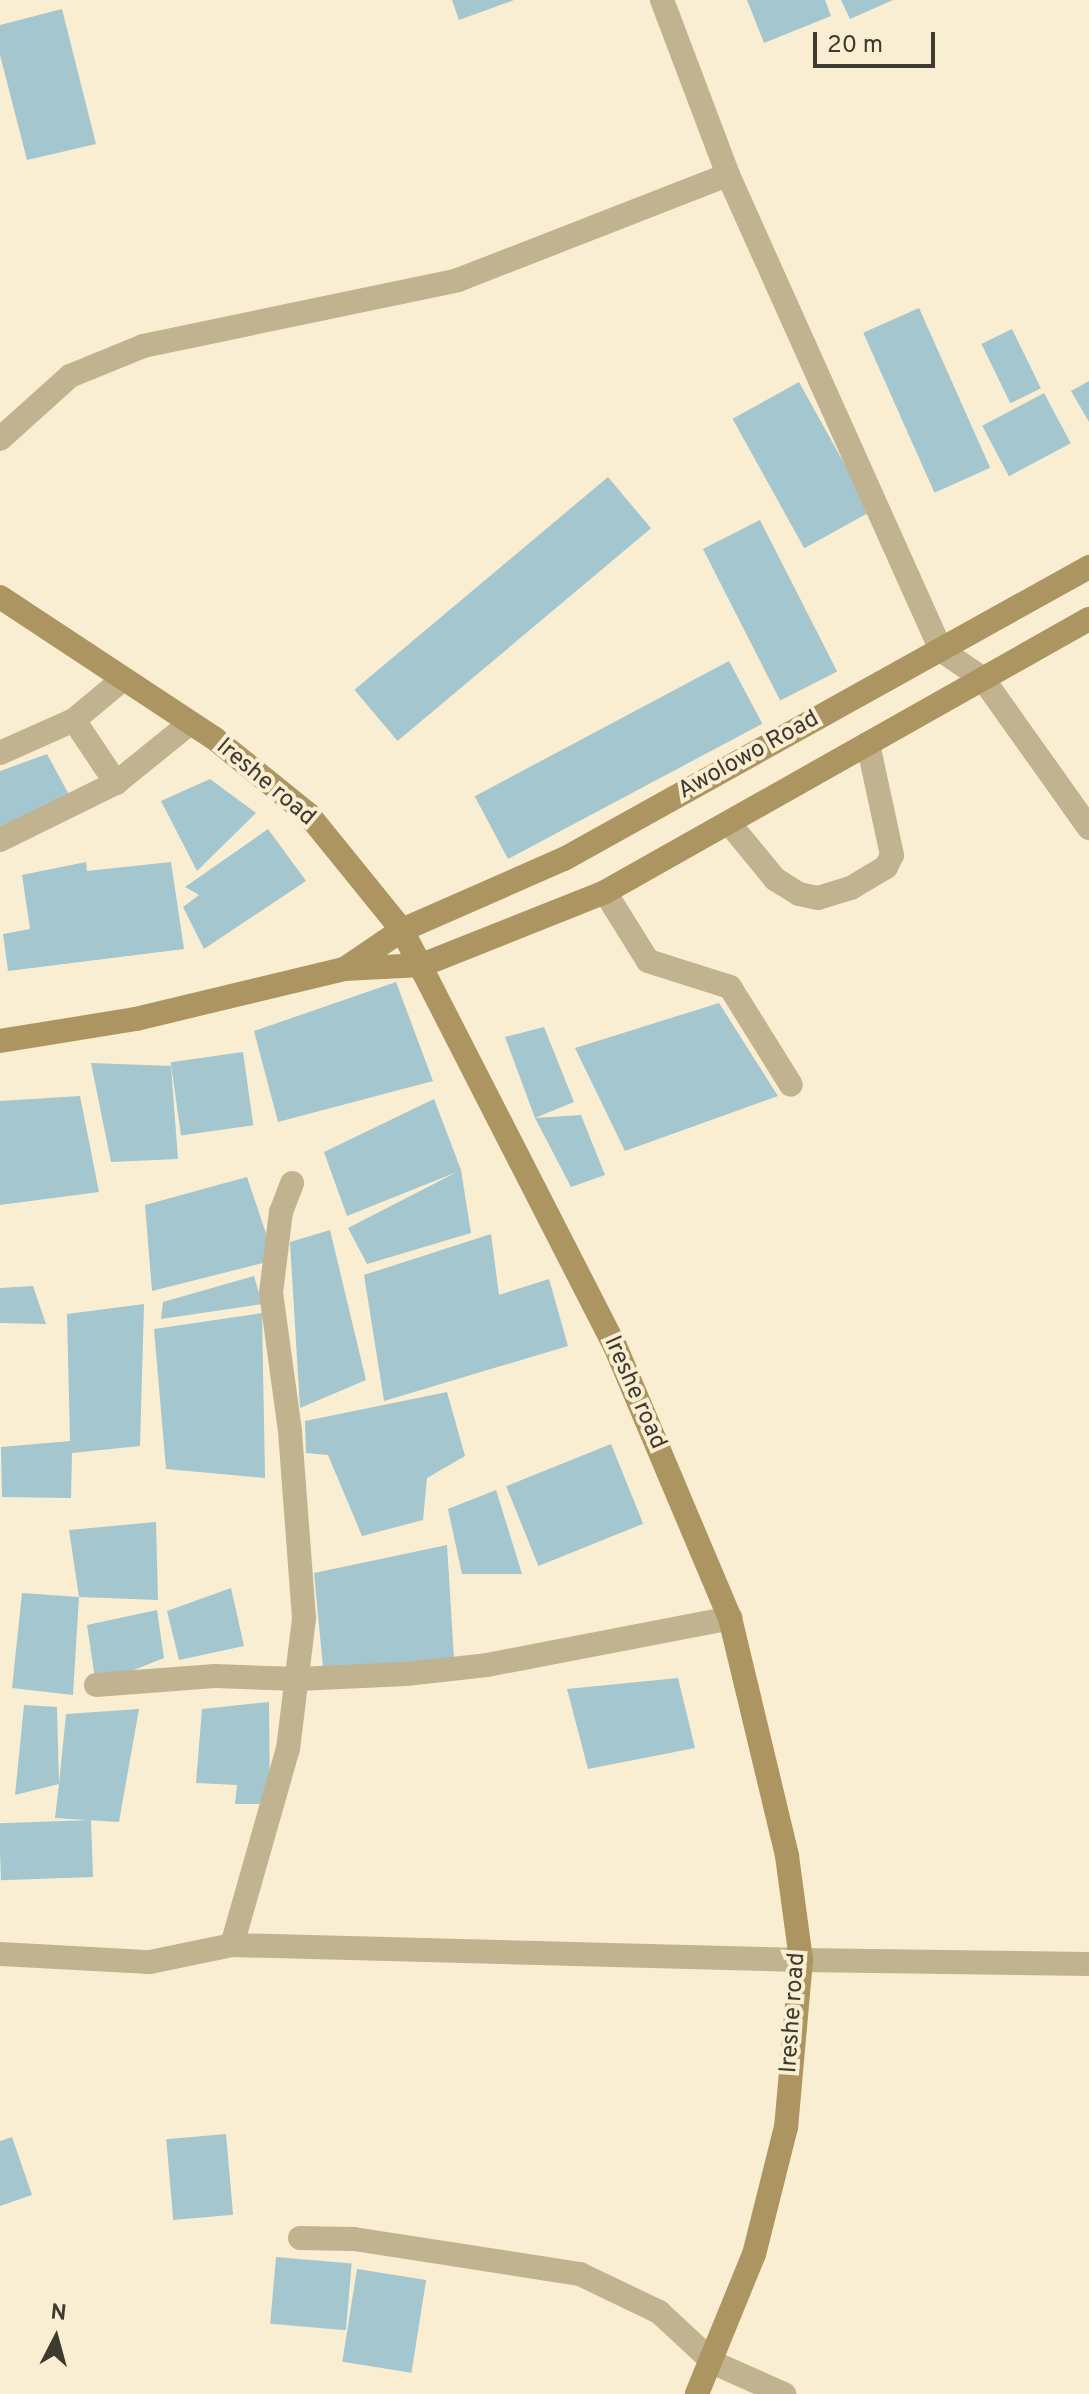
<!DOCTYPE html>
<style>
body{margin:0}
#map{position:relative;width:1089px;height:2394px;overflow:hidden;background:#faeed2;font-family:Overpass,sans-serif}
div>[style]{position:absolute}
.building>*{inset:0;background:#a3c6cf;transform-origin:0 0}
.service>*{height:24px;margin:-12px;padding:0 12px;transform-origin:12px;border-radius:12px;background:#c2b390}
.minor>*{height:24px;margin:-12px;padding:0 12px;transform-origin:12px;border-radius:12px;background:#c2b390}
.secondary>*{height:24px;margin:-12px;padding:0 12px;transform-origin:12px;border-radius:12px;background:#ac9560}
span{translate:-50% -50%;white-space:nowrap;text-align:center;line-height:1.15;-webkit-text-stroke:8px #faeed2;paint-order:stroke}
.street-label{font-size:24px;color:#3f3a2f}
.north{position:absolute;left:16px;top:2298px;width:80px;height:80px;-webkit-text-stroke:6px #faeed2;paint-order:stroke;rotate:6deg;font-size:22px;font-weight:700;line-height:32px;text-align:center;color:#3f3a2f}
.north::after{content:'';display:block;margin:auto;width:28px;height:36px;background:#3f3a2f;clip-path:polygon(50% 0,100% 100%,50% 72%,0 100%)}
.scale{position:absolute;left:813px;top:32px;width:122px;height:36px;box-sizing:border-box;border:4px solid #3f3a2f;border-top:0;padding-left:10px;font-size:24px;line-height:28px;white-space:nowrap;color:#3f3a2f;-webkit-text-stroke:6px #faeed2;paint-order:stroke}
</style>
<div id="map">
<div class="building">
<i style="clip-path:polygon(452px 0,514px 0,459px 20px)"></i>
<i style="clip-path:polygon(747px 0,825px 0,831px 16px,764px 43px)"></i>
<i style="clip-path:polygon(841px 0,893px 0,850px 19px)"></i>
<i style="clip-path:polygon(62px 9px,96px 144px,27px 160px,0 55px,0 25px)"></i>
<i style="left:919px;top:308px;width:175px;height:61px;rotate:66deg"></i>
<i style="left:1012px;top:329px;width:66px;height:34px;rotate:64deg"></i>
<i style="clip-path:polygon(1089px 381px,1089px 422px,1071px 391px)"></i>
<i style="left:799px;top:382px;width:148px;height:76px;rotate:61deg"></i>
<i style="left:1044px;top:393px;width:57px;height:70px;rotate:62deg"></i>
<i style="left:608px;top:477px;width:67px;height:331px;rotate:50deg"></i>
<i style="left:760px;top:520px;width:170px;height:64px;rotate:63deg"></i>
<i style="left:729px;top:661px;width:71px;height:288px;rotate:62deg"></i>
<i style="clip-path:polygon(47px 754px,74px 804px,0 832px,0 771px)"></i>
<i style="clip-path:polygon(210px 779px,256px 813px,197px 871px,161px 801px)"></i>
<i style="clip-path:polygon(268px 829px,306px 881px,204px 949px,183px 907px,199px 895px,185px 887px)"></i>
<i style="clip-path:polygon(86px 862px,87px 871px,171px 862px,184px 949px,8px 971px,3px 934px,30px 929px,22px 875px)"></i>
<i style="clip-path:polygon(396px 982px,433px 1081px,278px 1122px,254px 1031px)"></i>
<i style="clip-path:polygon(719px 1003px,778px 1096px,625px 1151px,575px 1048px)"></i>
<i style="clip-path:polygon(544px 1027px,574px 1102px,535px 1118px,581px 1115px,605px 1175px,571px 1187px,535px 1118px,505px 1037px)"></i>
<i style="left:243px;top:1052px;width:74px;height:73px;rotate:82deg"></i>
<i style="clip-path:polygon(91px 1063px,171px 1066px,178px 1159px,111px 1162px)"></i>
<i style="clip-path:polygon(80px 1096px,99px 1192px,0 1205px,0 1101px)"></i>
<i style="clip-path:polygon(434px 1099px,461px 1170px,471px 1233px,367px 1264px,348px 1228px,457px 1172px,347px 1216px,324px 1152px)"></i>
<i style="clip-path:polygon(247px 1177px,275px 1260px,152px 1291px,145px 1205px)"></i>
<i style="clip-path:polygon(330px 1230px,366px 1380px,300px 1408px,290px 1242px)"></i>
<i style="clip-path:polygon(491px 1234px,499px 1295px,549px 1279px,568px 1346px,384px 1401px,364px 1275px)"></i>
<i style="clip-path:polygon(254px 1276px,262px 1304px,161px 1319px,163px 1302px)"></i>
<i style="clip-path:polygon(33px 1286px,46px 1324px,0 1323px,0 1288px)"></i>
<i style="clip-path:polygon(144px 1304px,140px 1446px,72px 1453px,71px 1498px,2px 1497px,1px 1447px,70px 1441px,67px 1314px)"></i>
<i style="clip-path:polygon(262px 1313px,265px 1478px,166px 1469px,154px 1329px)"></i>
<i style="clip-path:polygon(447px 1392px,465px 1456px,427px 1478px,423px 1520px,362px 1536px,328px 1455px,306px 1453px,305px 1421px)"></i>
<i style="left:611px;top:1444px;width:86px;height:113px;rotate:68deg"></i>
<i style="clip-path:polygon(496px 1490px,522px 1574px,462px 1574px,448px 1509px)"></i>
<i style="clip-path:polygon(156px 1522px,158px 1600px,79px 1597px,73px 1695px,12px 1688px,22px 1593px,79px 1597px,69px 1530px)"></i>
<i style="clip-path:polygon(447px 1545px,454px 1658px,324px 1678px,314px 1573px)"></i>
<i style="clip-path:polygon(231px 1588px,244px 1646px,179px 1660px,167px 1611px)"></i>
<i style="clip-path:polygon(157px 1610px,164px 1658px,96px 1685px,87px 1625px)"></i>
<i style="clip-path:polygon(678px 1678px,695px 1748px,588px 1769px,567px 1689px)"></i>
<i style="clip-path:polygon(269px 1702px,270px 1804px,235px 1804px,237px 1785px,196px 1783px,202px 1709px)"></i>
<i style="clip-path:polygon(24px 1705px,57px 1707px,59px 1784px,66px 1714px,139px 1709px,119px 1822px,55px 1818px,59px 1784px,15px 1795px)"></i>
<i style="left:91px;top:1820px;width:57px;height:92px;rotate:88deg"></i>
<i style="left:226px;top:2134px;width:81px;height:60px;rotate:85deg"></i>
<i style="clip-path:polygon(12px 2137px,32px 2195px,0 2206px,0 2141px)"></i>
<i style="left:276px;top:2257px;width:76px;height:67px;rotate:5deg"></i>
<i style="left:357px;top:2269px;width:70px;height:94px;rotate:9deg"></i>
</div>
<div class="service">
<i style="left:74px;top:720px;width:76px;rotate:56.3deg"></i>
<i style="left:0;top:753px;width:81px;rotate:-24deg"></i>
<i style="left:74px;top:720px;width:62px;rotate:-39.8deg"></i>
<i style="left:729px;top:823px;width:72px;rotate:50.6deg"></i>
<i style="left:775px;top:879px;width:28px;rotate:32deg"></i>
<i style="left:799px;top:894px;width:19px;rotate:12deg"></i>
<i style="left:818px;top:898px;width:34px;rotate:-17deg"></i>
<i style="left:851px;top:888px;width:41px;rotate:-31deg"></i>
<i style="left:886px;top:867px;width:13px;rotate:-63deg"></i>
<i style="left:892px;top:855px;width:114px;rotate:-102.2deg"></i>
<i style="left:0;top:840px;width:129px;rotate:-26.2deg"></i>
<i style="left:116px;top:783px;width:95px;rotate:-39deg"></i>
<i style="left:605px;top:892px;width:81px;rotate:58.1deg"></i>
<i style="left:648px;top:961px;width:86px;rotate:17.6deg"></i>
<i style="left:730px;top:987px;width:115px;rotate:58.1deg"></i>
<i style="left:96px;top:1685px;width:119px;rotate:-4.3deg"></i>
<i style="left:215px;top:1676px;width:83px;rotate:2.1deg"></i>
<i style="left:298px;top:1679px;width:108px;rotate:-2.7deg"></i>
<i style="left:406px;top:1674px;width:81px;rotate:-6.3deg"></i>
<i style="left:487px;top:1665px;width:248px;rotate:-10.9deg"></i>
<i style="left:232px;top:1945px;width:204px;rotate:-74.1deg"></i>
<i style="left:288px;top:1749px;width:132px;rotate:-83deg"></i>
<i style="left:304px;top:1618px;width:188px;rotate:-94.3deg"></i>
<i style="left:290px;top:1431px;width:139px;rotate:-97.8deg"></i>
<i style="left:271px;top:1293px;width:82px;rotate:-83deg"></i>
<i style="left:281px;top:1212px;width:31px;rotate:-69deg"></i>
<i style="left:0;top:1954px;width:150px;rotate:3.1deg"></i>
<i style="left:150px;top:1962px;width:84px;rotate:-11.7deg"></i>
<i style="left:232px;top:1945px;width:569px;rotate:1.51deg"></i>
<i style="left:300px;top:2238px;width:54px;rotate:1.1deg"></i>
<i style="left:354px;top:2239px;width:229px;rotate:8.8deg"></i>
<i style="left:580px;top:2274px;width:88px;rotate:25.7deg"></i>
<i style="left:659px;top:2312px;width:75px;rotate:42.8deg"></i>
</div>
<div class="minor">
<i style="left:662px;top:0;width:187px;rotate:69.3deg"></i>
<i style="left:728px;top:175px;width:521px;rotate:65.85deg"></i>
<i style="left:941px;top:650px;width:51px;rotate:34.6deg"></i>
<i style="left:983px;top:679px;width:183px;rotate:54.6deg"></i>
<i style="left:0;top:439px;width:94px;rotate:-42deg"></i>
<i style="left:70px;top:376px;width:79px;rotate:-22.3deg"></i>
<i style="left:143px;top:346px;width:322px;rotate:-11.8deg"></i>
<i style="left:458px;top:280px;width:290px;rotate:-21.3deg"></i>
<i style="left:801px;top:1960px;width:288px;rotate:0.8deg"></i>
<i style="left:714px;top:2363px;width:77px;rotate:23.9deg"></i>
</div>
<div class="secondary">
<i style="left:0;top:597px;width:256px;rotate:33.4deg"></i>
<i style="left:214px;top:738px;width:121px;rotate:39deg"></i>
<i style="left:308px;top:814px;width:149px;rotate:51deg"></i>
<i style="left:402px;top:930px;width:467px;rotate:62.9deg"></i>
<i style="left:615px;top:1346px;width:295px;rotate:67.1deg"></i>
<i style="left:730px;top:1618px;width:245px;rotate:76.5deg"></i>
<i style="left:787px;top:1856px;width:105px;rotate:82.3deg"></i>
<i style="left:801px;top:1960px;width:168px;rotate:95.1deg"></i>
<i style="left:786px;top:2127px;width:131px;rotate:104.1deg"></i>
<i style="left:754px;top:2254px;width:151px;rotate:112.2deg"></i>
<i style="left:346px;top:968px;width:68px;rotate:-34.2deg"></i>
<i style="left:402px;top:930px;width:177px;rotate:-23.7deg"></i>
<i style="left:564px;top:859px;width:601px;rotate:-29.08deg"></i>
<i style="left:0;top:1041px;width:138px;rotate:-9.2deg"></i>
<i style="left:136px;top:1019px;width:214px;rotate:-13.5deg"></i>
<i style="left:344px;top:969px;width:78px;rotate:-2.9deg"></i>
<i style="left:422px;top:965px;width:197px;rotate:-21.7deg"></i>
<i style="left:605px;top:892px;width:556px;rotate:-29.43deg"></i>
</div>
<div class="street-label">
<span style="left:749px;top:756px;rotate:-29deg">Awolowo Road</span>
<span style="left:265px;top:783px;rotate:40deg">Ireshe road</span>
<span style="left:634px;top:1393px;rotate:66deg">Ireshe road</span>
<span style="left:794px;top:2013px;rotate:-86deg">Ireshe road</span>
</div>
<div class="north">N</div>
<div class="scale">20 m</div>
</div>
